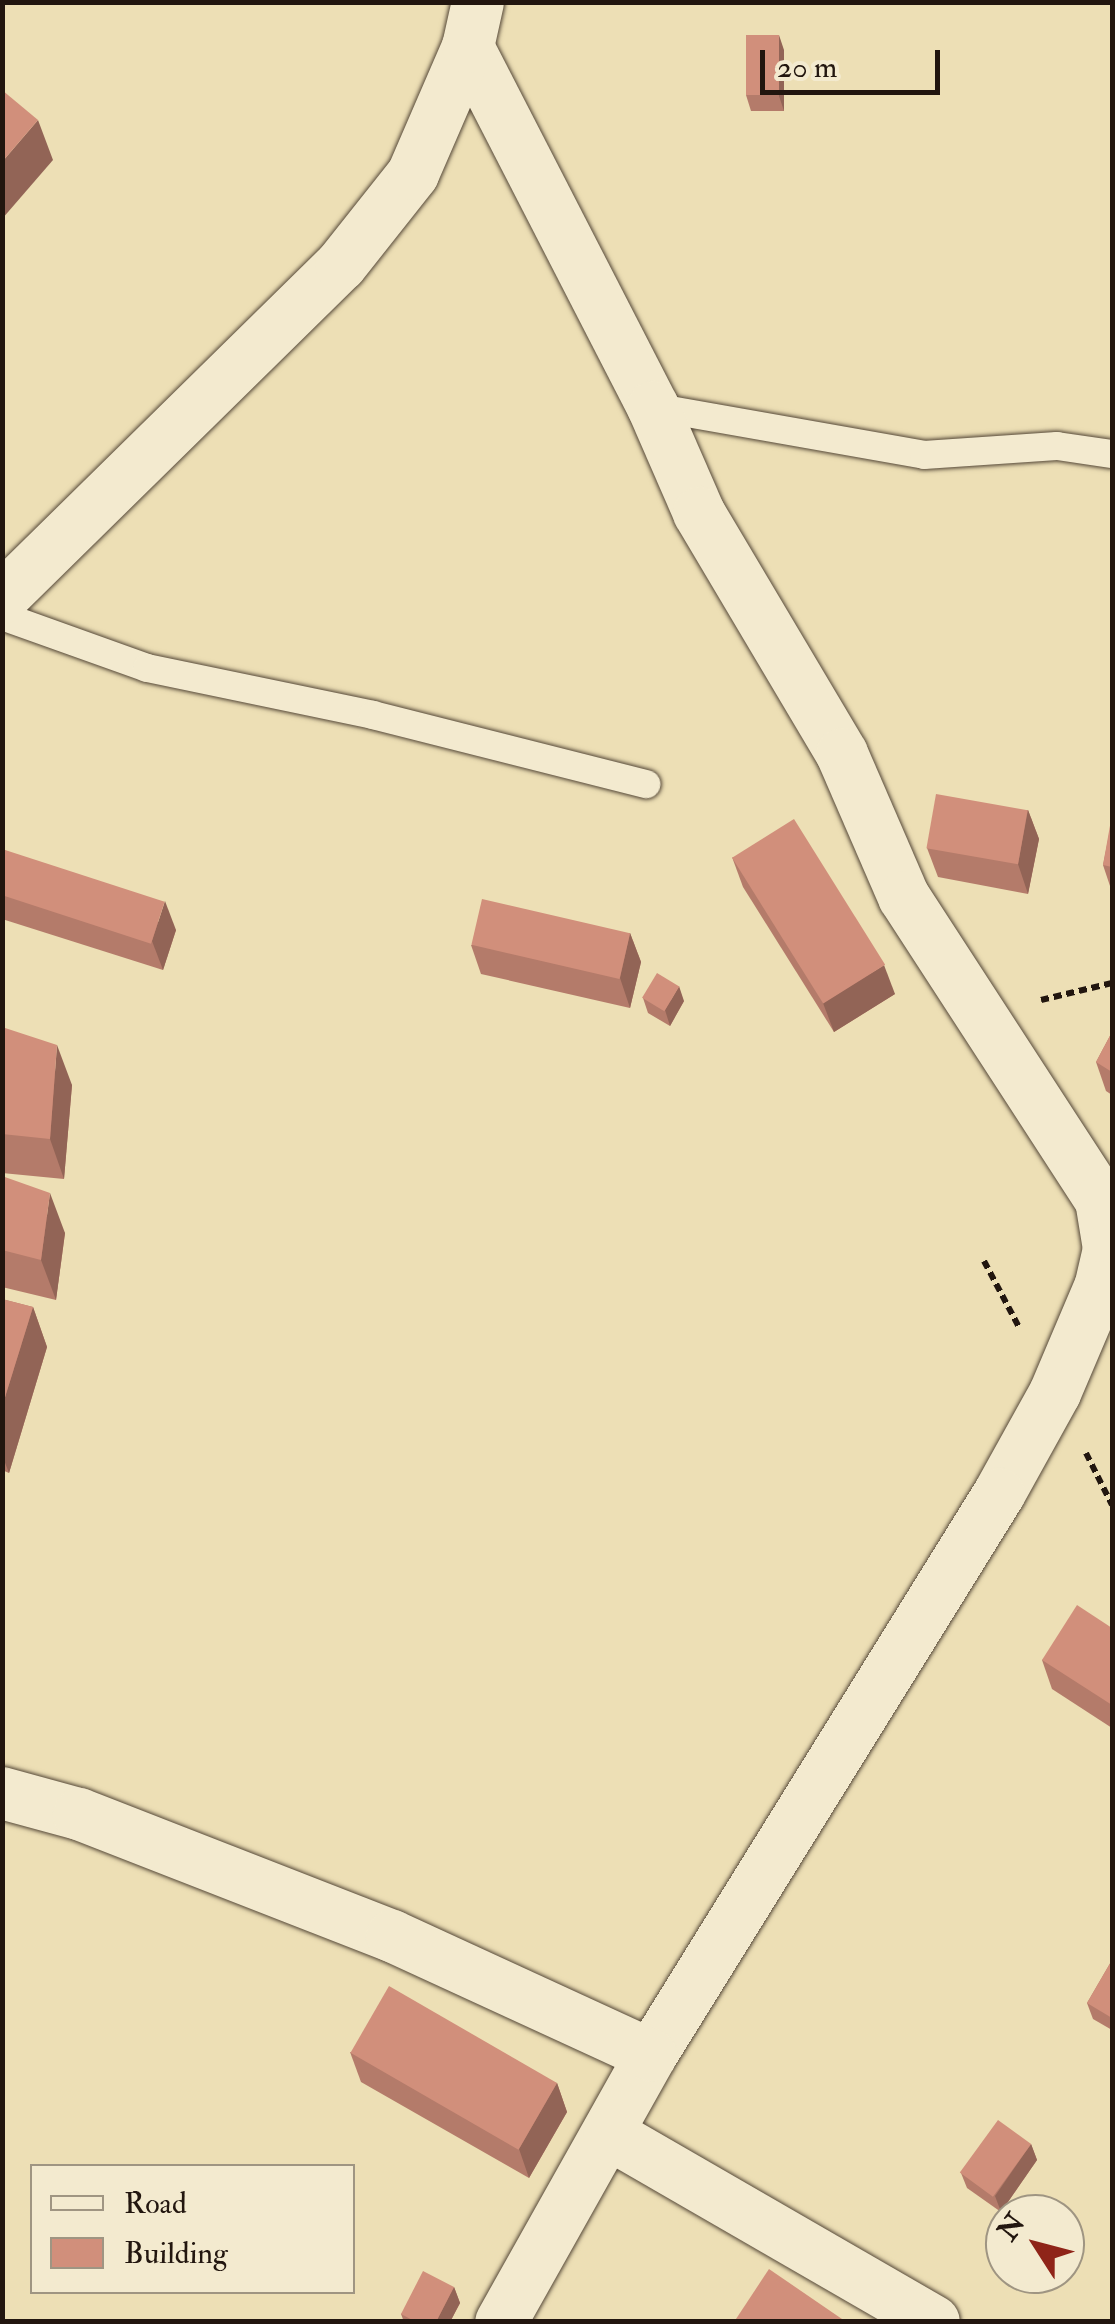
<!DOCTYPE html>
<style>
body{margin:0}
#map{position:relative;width:1115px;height:2324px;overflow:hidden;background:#eddfb5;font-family:"IM FELL Double Pica",serif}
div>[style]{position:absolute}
.path>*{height:6px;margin-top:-3px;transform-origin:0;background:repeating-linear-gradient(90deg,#22160f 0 8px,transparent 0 13px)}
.roads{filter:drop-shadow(0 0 2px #554838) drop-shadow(0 0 2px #554838)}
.service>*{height:28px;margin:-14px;padding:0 14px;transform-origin:14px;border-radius:14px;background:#f3eacf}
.minor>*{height:52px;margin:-26px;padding:0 26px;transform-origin:26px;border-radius:26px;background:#f3eacf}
.wall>*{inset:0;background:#b47b6a}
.shaded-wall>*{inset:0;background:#926456}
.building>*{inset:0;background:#d18f7b;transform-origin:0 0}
span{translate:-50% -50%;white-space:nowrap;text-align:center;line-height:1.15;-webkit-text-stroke:9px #f3eacf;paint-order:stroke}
.frame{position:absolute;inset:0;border:5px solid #22160f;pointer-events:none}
.legend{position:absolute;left:30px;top:2164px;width:325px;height:130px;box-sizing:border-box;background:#f3eacf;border:2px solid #9f9582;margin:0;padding:12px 18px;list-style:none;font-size:30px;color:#22160f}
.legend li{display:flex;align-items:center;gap:20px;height:50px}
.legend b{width:50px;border:2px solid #9f9582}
.north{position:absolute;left:985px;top:2194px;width:100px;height:100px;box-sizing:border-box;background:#f3eacf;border:2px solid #9f9582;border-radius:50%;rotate:306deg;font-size:28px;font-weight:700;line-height:40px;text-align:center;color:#22160f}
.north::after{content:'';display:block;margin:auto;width:35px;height:45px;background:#8f2418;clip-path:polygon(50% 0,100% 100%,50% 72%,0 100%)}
.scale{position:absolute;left:760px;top:50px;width:180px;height:45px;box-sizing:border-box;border:5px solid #22160f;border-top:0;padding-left:12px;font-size:30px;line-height:35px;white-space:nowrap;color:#22160f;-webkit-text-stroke:8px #f3eacf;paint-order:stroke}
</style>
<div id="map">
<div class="path">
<i style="left:1041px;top:1000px;width:73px;rotate:-13.5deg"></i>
<i style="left:984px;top:1261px;width:75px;rotate:62.1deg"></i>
<i style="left:1086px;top:1453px;width:58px;rotate:63.4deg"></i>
</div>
<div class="roads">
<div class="service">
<i style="left:653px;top:407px;width:275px;rotate:10deg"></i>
<i style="left:924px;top:455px;width:133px;rotate:-3.9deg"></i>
<i style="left:1057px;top:446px;width:56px;rotate:8.3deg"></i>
<i style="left:2px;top:616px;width:154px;rotate:19.7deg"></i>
<i style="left:147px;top:668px;width:231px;rotate:11.7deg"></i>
<i style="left:373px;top:715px;width:282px;rotate:14.2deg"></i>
</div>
<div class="minor">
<i style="left:468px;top:47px;width:405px;rotate:62.8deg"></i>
<i style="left:653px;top:407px;width:116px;rotate:66.5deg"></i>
<i style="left:699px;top:513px;width:280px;rotate:59.3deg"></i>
<i style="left:842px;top:754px;width:156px;rotate:66.6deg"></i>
<i style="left:904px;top:897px;width:361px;rotate:57deg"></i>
<i style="left:1101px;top:1200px;width:50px;rotate:80.7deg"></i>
<i style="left:1109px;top:1249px;width:39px;rotate:103deg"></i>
<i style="left:1100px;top:1287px;width:115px;rotate:113deg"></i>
<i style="left:1055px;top:1393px;width:115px;rotate:119deg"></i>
<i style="left:999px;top:1494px;width:660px;rotate:121.81deg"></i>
<i style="left:651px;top:2055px;width:306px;rotate:119.3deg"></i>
<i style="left:2px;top:598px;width:475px;rotate:-44.5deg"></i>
<i style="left:341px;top:265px;width:116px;rotate:-51.6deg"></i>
<i style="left:413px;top:174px;width:138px;rotate:-66.6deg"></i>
<i style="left:468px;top:47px;width:46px;rotate:-77.5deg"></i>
<i style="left:2px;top:1793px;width:80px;rotate:15.3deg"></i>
<i style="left:79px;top:1814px;width:336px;rotate:21.3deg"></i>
<i style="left:392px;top:1936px;width:285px;rotate:24.7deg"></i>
<i style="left:609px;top:2134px;width:375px;rotate:30deg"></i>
</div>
</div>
<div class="wall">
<i style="clip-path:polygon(784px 50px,784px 111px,751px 111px,746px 95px)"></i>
<i style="clip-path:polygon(1028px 810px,1039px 839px,1028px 894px,938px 877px,927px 848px)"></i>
<i style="clip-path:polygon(1112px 820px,1112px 892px,1103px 865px)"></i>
<i style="clip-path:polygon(2px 849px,176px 930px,163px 970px,2px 919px)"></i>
<i style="clip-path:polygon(732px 857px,895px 994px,834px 1032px,743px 887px)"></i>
<i style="clip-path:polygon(630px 933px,641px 962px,630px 1008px,481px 974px,471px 945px)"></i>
<i style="clip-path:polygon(643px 998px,684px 1001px,670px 1026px,648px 1013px)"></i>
<i style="clip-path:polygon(2px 1027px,72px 1085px,64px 1179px,2px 1173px)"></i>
<i style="clip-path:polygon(1112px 1032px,1112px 1095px,1106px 1091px,1096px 1062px)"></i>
<i style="clip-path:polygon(2px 1176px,65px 1233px,56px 1300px,2px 1287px)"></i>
<i style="clip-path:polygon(2px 1299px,33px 1307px,47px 1347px,9px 1473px,2px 1470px)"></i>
<i style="clip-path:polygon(1112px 1628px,1112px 1728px,1052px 1689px,1042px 1660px)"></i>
<i style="clip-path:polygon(1112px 1960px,1112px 2030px,1093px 2019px,1087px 2003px)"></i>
<i style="clip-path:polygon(350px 2052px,557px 2083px,567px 2112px,529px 2178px,361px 2082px)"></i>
<i style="clip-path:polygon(1031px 2144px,1037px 2160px,1001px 2212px,967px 2188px,961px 2173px)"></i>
<i style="clip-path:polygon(454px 2287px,460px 2303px,450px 2322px,404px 2322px,401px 2314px)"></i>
</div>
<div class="shaded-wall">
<i style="clip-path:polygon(779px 35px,784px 50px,784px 111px,779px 96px)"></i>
<i style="clip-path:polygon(38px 120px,53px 160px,2px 219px,2px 162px)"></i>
<i style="clip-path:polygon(1028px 810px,1039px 839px,1028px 894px,1018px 864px)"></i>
<i style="clip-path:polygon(165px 901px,176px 930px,163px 970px,152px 941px)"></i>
<i style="clip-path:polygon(630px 933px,641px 962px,630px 1008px,620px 978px)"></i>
<i style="clip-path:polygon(884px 965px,895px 994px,834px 1032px,823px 1003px)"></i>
<i style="clip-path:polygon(679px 986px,684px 1001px,670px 1026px,665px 1010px)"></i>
<i style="clip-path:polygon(57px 1045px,72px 1085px,64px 1179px,50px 1139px)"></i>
<i style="clip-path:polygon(50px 1193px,65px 1233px,56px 1300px,41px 1260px)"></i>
<i style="clip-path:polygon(33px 1307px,47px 1347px,9px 1473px,2px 1455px,2px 1407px)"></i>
<i style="clip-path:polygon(557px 2083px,567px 2112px,529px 2178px,519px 2149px)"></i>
<i style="clip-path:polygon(1031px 2144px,1037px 2160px,1001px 2212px,995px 2196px)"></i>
<i style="clip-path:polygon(454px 2287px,460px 2303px,450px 2322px,436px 2322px)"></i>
</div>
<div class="building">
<i style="left:746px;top:35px;width:33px;height:60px"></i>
<i style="clip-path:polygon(2px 90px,38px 120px,2px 162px)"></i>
<i style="left:936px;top:794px;width:93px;height:55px;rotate:10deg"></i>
<i style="left:794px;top:819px;width:172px;height:73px;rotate:58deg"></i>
<i style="clip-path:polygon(1111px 820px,1112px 820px,1112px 867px,1103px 865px)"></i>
<i style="left:2px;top:849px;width:171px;height:44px;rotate:18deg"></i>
<i style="left:482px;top:899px;width:152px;height:47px;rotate:13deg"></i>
<i style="left:657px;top:973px;width:26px;height:29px;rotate:31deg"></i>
<i style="clip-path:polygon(2px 1027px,57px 1045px,50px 1139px,2px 1134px)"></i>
<i style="clip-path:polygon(1112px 1032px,1112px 1072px,1096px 1062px)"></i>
<i style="clip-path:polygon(2px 1176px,50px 1193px,41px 1260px,2px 1250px)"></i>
<i style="clip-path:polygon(2px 1299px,33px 1307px,2px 1407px)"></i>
<i style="clip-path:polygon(1077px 1605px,1112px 1628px,1112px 1705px,1042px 1660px)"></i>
<i style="clip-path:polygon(1112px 1960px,1112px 2018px,1087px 2003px)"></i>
<i style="left:389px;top:1986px;width:194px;height:77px;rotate:30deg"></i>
<i style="left:998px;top:2120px;width:41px;height:65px;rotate:36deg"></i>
<i style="clip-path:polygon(769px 2269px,842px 2319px,840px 2322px,734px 2322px)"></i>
<i style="clip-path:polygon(423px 2271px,454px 2287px,436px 2322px,416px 2322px,401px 2314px)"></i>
</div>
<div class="frame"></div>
<ul class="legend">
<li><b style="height:12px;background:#f3eacf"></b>Road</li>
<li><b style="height:28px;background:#d18f7b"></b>Building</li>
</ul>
<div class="north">N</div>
<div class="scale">20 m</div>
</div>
